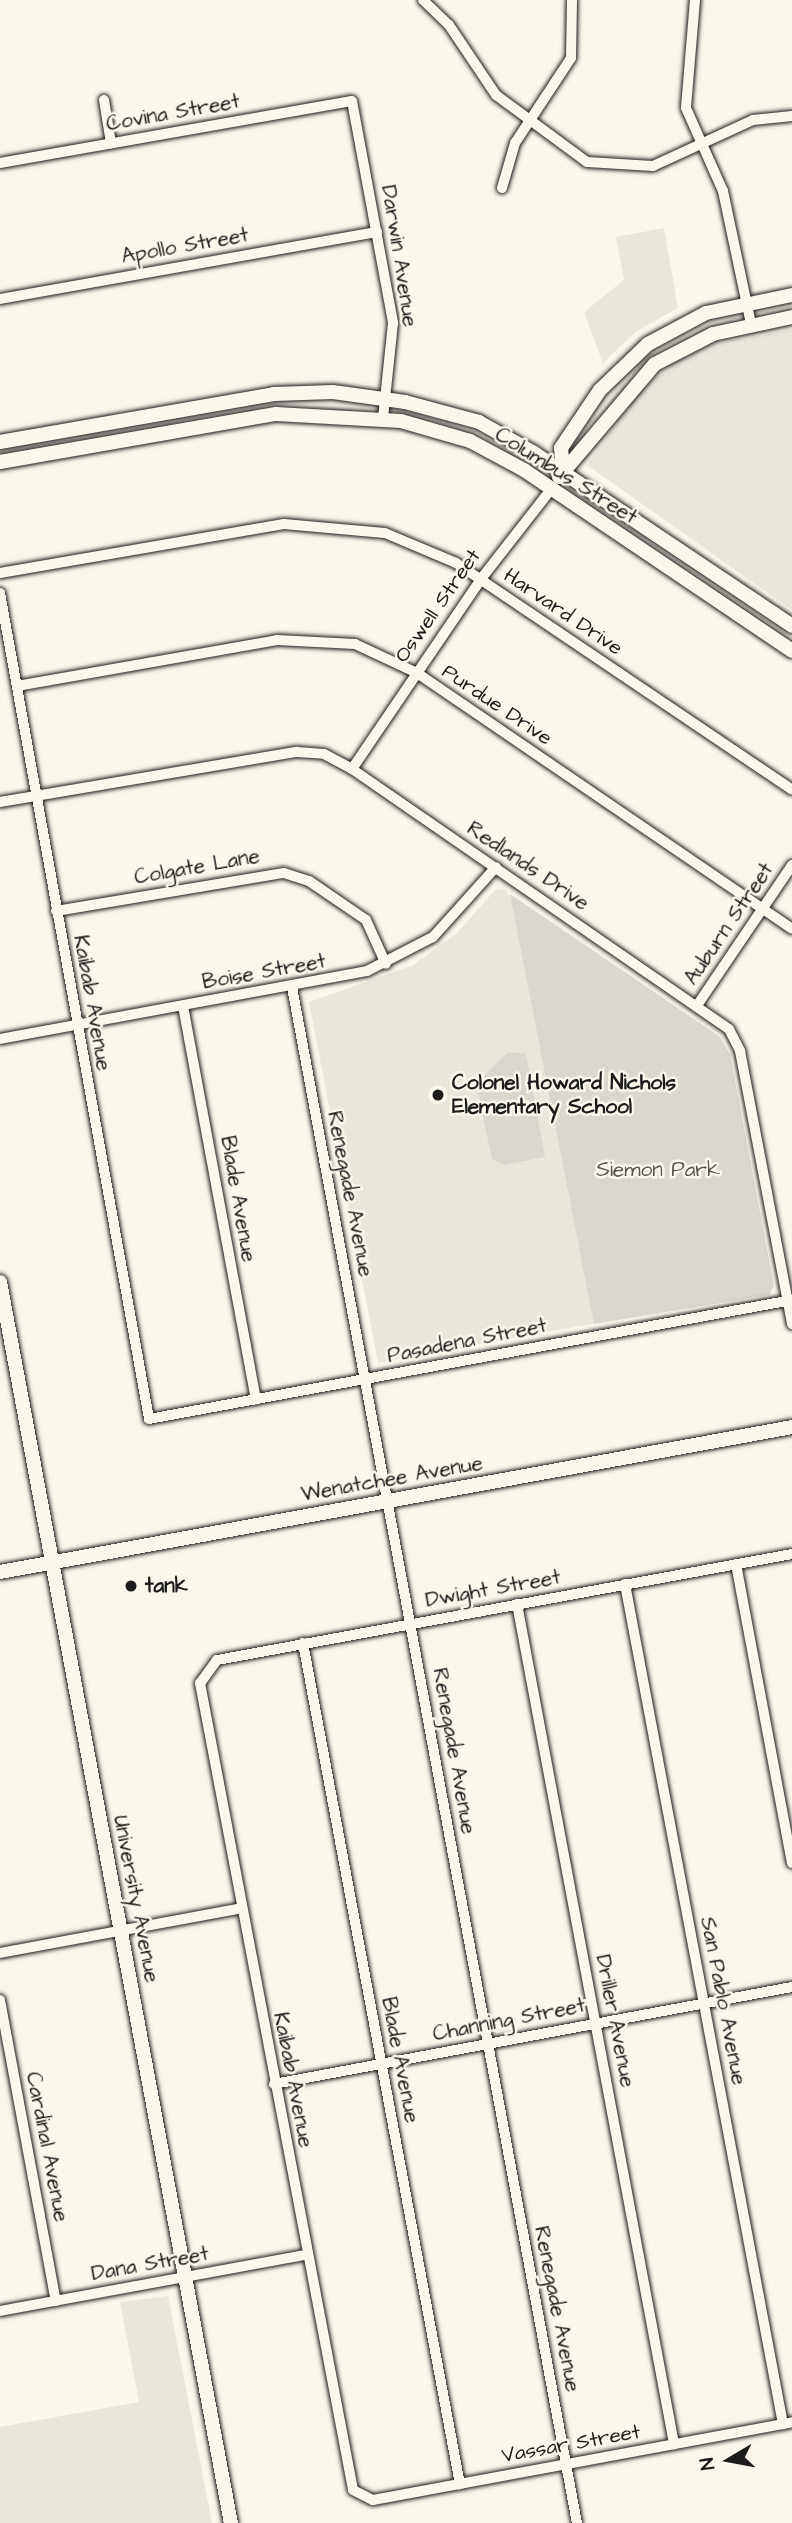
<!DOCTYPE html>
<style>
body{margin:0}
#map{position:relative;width:792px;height:2523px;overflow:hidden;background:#fbf7ec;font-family:"Architects Daughter",sans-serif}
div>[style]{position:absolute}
.built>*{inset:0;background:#eae6dc}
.green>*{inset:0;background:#dad7ce}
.roads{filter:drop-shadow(0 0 2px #1c1c1c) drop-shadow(0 0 2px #1c1c1c)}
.street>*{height:10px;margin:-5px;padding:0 5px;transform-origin:5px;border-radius:5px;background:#fbf7ec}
.secondary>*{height:14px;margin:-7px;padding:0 7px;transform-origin:7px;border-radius:7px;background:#fbf7ec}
.dots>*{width:19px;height:19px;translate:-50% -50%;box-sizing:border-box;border:4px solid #fbf7ec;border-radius:50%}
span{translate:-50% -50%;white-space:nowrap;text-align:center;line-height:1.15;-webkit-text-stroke:5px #fbf7ec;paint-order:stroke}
.street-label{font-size:21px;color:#1c1c1c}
.poi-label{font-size:21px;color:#1c1c1c;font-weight:700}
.left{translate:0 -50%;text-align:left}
.park-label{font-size:21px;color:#555451}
.north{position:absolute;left:694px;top:2425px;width:70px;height:70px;-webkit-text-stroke:5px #fbf7ec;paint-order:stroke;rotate:260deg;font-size:19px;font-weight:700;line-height:28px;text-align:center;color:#1c1c1c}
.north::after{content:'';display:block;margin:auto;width:24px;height:32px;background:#1c1c1c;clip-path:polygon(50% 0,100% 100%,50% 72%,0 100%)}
</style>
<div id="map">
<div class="built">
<i style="clip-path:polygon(664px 228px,678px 308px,637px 331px,603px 363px,584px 312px,624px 280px,616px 237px)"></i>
<i style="clip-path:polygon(792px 329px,792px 610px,587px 465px,640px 391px,672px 364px,714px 344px)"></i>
<i style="clip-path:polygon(505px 889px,765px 1292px,378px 1363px,309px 1002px,413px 965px,457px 933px,495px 890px)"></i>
<i style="clip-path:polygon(168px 2296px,212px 2523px,0 2523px,0 2427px,139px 2402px,120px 2302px)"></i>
</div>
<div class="green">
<i style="clip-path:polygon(510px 894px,719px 1036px,730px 1054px,774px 1286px,769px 1295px,594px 1324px)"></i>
<i style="clip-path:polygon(508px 1052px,526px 1054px,545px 1157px,504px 1165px,492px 1159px,476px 1084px)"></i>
</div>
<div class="roads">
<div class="street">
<i style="left:423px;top:0;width:36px;rotate:44deg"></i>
<i style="left:449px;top:25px;width:84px;rotate:56.1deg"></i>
<i style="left:496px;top:95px;width:113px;rotate:36.4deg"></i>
<i style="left:587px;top:162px;width:66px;rotate:3.5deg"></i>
<i style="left:653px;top:166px;width:110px;rotate:-24.7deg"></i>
<i style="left:753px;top:120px;width:39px;rotate:-6deg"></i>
<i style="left:695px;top:0;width:108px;rotate:94.8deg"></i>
<i style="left:686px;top:108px;width:91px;rotate:66deg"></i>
<i style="left:723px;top:191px;width:136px;rotate:78.1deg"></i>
<i style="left:104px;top:100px;width:44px;rotate:80.8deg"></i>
<i style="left:0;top:163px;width:357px;rotate:-10deg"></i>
<i style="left:352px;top:101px;width:226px;rotate:79.5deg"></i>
<i style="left:393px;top:323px;width:96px;rotate:96deg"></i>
<i style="left:502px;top:188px;width:47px;rotate:-73.9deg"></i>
<i style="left:515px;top:143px;width:102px;rotate:-56.6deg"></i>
<i style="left:571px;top:58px;width:58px;rotate:-89deg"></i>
<i style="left:0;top:299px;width:383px;rotate:-10.1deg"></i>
<i style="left:0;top:573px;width:288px;rotate:-9.8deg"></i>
<i style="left:284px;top:524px;width:101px;rotate:5.1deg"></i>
<i style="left:385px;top:533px;width:77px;rotate:22.9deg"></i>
<i style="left:456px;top:563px;width:405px;rotate:34deg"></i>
<i style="left:0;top:593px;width:839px;rotate:79.77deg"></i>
<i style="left:149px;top:1419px;width:654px;rotate:-10.49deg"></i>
<i style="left:17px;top:686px;width:264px;rotate:-10deg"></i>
<i style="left:277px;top:640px;width:78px;rotate:2.9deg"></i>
<i style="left:355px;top:644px;width:68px;rotate:25.1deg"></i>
<i style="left:417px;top:673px;width:454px;rotate:34.3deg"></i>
<i style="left:352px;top:769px;width:230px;rotate:-55.8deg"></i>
<i style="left:481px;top:579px;width:115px;rotate:-52deg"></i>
<i style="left:0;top:802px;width:301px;rotate:-9.6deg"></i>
<i style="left:297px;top:752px;width:27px;rotate:4deg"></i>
<i style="left:324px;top:754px;width:32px;rotate:28deg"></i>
<i style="left:352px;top:769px;width:458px;rotate:34.6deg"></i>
<i style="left:729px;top:1029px;width:25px;rotate:63deg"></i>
<i style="left:740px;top:1051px;width:278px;rotate:79.2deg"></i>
<i style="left:56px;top:911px;width:231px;rotate:-9.5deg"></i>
<i style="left:284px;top:873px;width:26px;rotate:18deg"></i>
<i style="left:309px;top:881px;width:69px;rotate:34.4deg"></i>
<i style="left:366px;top:920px;width:48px;rotate:65.6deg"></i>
<i style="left:292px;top:987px;width:1562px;rotate:79.49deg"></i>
<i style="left:698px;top:1004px;width:168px;rotate:-55.9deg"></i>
<i style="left:183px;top:1006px;width:400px;rotate:79.5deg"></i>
<i style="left:0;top:1039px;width:373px;rotate:-10.5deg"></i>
<i style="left:367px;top:971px;width:74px;rotate:-27.3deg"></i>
<i style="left:433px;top:937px;width:94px;rotate:-48deg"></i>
<i style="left:792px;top:1554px;width:585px;rotate:169.55deg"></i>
<i style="left:217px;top:1660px;width:29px;rotate:126deg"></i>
<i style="left:200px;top:1683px;width:821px;rotate:79.26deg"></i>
<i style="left:353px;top:2490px;width:22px;rotate:27deg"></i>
<i style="left:373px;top:2500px;width:426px;rotate:-10.5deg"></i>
<i style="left:736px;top:1564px;width:304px;rotate:79.4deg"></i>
<i style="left:625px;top:1584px;width:855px;rotate:79.35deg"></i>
<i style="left:517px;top:1604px;width:855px;rotate:79.41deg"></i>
<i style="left:303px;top:1643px;width:856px;rotate:79.43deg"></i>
<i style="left:0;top:1953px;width:246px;rotate:-10.5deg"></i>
<i style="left:0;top:2000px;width:306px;rotate:79.5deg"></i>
<i style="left:274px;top:2084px;width:527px;rotate:-10.61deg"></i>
<i style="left:0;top:2311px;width:311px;rotate:-10.4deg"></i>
</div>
<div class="secondary">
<i style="left:0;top:442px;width:278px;rotate:-9.9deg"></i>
<i style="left:274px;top:394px;width:59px;rotate:-1.9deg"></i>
<i style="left:333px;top:392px;width:73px;rotate:7.9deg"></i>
<i style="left:405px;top:402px;width:77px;rotate:15.1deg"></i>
<i style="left:479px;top:422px;width:63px;rotate:29.4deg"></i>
<i style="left:534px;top:453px;width:311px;rotate:33.8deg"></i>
<i style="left:0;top:462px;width:280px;rotate:-9.9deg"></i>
<i style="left:276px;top:414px;width:125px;rotate:3.2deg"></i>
<i style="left:401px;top:421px;width:72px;rotate:16.2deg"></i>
<i style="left:470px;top:441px;width:61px;rotate:28.2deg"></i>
<i style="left:524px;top:470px;width:323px;rotate:34deg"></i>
<i style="left:563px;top:470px;width:22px;rotate:-95deg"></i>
<i style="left:561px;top:448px;width:70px;rotate:-56.1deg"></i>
<i style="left:600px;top:390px;width:66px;rotate:-43.8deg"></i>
<i style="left:648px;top:344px;width:66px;rotate:-28.1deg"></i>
<i style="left:706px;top:313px;width:88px;rotate:-11.8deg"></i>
<i style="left:559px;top:477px;width:148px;rotate:-49.7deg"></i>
<i style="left:655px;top:364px;width:65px;rotate:-27.3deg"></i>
<i style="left:713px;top:334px;width:81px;rotate:-12.1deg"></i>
<i style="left:0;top:1282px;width:1262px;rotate:79.46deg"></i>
<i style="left:0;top:1572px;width:805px;rotate:-10.37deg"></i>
</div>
</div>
<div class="dots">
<i style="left:438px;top:1095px;background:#1c1c1c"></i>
<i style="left:131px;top:1586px;background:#1c1c1c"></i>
</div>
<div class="street-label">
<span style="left:173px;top:113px;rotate:-10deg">Covina Street</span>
<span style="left:185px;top:246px;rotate:-10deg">Apollo Street</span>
<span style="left:399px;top:256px;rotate:81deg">Darwin Avenue</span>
<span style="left:566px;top:476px;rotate:32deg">Columbus Street</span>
<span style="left:438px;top:606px;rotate:-55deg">Oswell Street</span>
<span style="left:563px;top:612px;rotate:34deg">Harvard Drive</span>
<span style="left:497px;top:705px;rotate:34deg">Purdue Drive</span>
<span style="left:528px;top:866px;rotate:34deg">Redlands Drive</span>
<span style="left:197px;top:867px;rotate:-10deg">Colgate Lane</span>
<span style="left:729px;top:924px;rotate:-56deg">Auburn Street</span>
<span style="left:264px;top:972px;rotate:-10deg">Boise Street</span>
<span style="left:92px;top:1003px;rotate:80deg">Kaibab Avenue</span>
<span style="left:350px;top:1194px;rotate:79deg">Renegade Avenue</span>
<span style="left:238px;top:1199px;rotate:80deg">Blade Avenue</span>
<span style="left:467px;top:1341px;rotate:-11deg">Pasadena Street</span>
<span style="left:392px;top:1479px;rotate:-10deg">Wenatchee Avenue</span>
<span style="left:493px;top:1589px;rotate:-10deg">Dwight Street</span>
<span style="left:454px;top:1751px;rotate:80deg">Renegade Avenue</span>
<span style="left:136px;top:1899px;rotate:79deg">University Avenue</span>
<span style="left:723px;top:2001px;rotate:79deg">San Pablo Avenue</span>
<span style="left:509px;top:2020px;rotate:-11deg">Channing Street</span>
<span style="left:615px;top:2021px;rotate:79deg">Driller Avenue</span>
<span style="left:400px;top:2060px;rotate:79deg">Blade Avenue</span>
<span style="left:293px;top:2080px;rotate:79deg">Kaibab Avenue</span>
<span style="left:47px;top:2147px;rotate:79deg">Cardinal Avenue</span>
<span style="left:150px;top:2264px;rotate:-10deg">Dana Street</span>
<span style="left:557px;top:2309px;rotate:79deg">Renegade Avenue</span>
<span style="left:571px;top:2444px;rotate:-10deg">Vassar Street</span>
</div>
<div class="poi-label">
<span class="left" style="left:452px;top:1095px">Colonel Howard Nichols<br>Elementary School</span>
<span class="left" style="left:145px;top:1586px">tank</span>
</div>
<div class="park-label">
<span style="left:658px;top:1170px">Siemon Park</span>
</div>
<div class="north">N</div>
</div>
